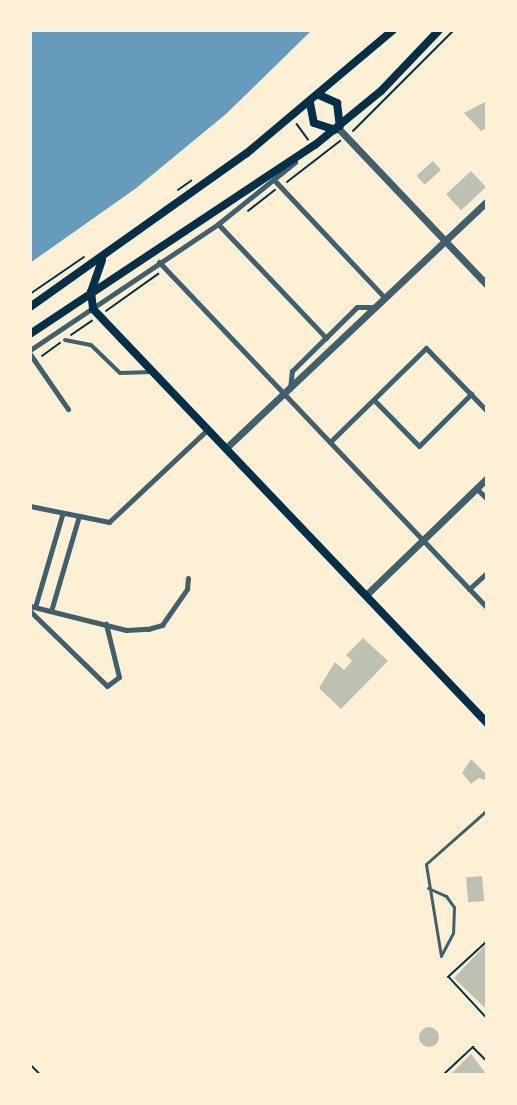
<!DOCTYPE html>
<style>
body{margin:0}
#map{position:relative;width:517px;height:1105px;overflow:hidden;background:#fdf0d5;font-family:Mulish,sans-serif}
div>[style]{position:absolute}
.water>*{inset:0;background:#669bbc}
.building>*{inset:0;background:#bec0b2;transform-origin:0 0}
.round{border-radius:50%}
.path>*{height:1.5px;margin:-0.75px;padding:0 0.75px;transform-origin:0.75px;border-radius:0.75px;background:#003049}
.service>*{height:3px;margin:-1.5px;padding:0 1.5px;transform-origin:1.5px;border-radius:1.5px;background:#3f606c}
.pedestrian>*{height:4px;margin:-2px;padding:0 2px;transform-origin:2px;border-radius:2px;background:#3f606c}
.minor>*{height:5px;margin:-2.5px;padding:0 2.5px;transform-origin:2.5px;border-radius:2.5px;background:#3f606c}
.tertiary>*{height:7px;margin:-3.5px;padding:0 3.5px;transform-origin:3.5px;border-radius:3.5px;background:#3f606c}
.secondary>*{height:8px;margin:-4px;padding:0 4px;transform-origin:4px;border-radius:4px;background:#003049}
.primary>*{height:8px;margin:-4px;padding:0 4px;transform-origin:4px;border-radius:4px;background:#003049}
span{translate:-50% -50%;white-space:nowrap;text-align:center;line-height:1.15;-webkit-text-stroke:5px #fdf0d5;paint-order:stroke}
.frame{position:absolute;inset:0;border:32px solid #fdf0d5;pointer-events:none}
</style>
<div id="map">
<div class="water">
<i style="clip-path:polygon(30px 30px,312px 30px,226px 114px,135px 189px,30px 263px)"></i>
</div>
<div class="building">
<i style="clip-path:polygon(487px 101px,487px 128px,481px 131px,464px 113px)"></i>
<i style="left:433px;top:161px;width:12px;height:22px;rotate:48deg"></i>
<i style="left:471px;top:171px;width:22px;height:34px;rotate:47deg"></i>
<i style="clip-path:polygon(363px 638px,388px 661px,341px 709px,319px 688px,335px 662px,344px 670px,352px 661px,346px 655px)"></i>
<i style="clip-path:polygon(471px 759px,487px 775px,487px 781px,479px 778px,471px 784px,462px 773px)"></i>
<i style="left:482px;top:876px;width:25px;height:16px;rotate:85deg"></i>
<i style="clip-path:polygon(485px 945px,487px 947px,487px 1010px,454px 978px)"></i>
<i class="round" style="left:419px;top:1027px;width:20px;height:20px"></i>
<i style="clip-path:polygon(471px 1054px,487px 1075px,450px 1075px)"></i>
</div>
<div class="path">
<i style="left:297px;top:124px;width:19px;rotate:54deg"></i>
<i style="left:353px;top:131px;width:143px;rotate:-45deg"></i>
<i style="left:287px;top:182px;width:67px;rotate:-37.7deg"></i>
<i style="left:178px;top:190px;width:16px;rotate:-35deg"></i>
<i style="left:248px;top:211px;width:34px;rotate:-38deg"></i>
<i style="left:30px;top:294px;width:65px;rotate:-34.4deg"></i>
<i style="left:106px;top:311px;width:64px;rotate:-35.4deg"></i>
<i style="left:71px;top:335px;width:25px;rotate:-34deg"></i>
<i style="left:42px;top:356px;width:22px;rotate:-36deg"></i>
<i style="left:487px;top:942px;width:52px;rotate:137.4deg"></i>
<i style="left:449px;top:977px;width:56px;rotate:47.2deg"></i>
<i style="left:30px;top:1064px;width:16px;rotate:45deg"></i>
<i style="left:443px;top:1075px;width:41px;rotate:-43deg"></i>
<i style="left:473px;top:1047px;width:20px;rotate:45deg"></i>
</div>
<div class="service">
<i style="left:428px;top:888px;width:20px;rotate:24deg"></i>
<i style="left:446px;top:896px;width:14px;rotate:54deg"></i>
<i style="left:454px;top:907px;width:26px;rotate:92deg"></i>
<i style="left:453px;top:933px;width:24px;rotate:118deg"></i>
<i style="left:441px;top:956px;width:93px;rotate:-99.3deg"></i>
<i style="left:426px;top:864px;width:81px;rotate:-41.5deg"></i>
</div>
<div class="pedestrian">
<i style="left:65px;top:340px;width:26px;rotate:11deg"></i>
<i style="left:91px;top:345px;width:40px;rotate:44deg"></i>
<i style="left:120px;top:373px;width:32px;rotate:-2deg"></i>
</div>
<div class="minor">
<i style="left:276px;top:182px;width:159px;rotate:46.8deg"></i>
<i style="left:218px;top:224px;width:157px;rotate:46.5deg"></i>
<i style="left:159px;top:262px;width:477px;rotate:46.5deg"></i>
<i style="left:30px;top:350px;width:226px;rotate:-33.8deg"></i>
<i style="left:218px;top:224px;width:99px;rotate:-38.8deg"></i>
<i style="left:30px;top:354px;width:67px;rotate:55.4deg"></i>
<i style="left:290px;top:389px;width:18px;rotate:-84deg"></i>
<i style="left:292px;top:371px;width:91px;rotate:-44.6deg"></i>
<i style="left:357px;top:307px;width:19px"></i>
<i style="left:374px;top:400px;width:64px;rotate:45.6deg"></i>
<i style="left:419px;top:446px;width:74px;rotate:-45deg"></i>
<i style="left:330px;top:442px;width:134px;rotate:-44.4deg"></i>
<i style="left:426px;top:348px;width:88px;rotate:45.9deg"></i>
<i style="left:476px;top:488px;width:16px;rotate:45deg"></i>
<i style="left:30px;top:506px;width:81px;rotate:11.4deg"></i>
<i style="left:109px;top:522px;width:136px;rotate:-43.2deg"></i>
<i style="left:469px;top:589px;width:24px;rotate:-42deg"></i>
<i style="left:30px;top:606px;width:99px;rotate:14deg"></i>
<i style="left:126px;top:630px;width:22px;rotate:-3deg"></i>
<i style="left:148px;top:629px;width:15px;rotate:-16deg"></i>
<i style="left:162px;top:625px;width:44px;rotate:-55.2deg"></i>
<i style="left:187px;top:589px;width:11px;rotate:-85deg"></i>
<i style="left:35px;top:607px;width:96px;rotate:-73.6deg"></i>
<i style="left:30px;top:611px;width:107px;rotate:44.2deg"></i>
<i style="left:107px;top:686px;width:15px;rotate:-37deg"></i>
<i style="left:119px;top:677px;width:55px;rotate:-103.8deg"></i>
<i style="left:51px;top:611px;width:96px;rotate:-73.6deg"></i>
</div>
<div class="tertiary">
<i style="left:338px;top:128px;width:216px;rotate:46.5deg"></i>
<i style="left:226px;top:448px;width:359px;rotate:-43.4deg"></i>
<i style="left:366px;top:595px;width:168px;rotate:-44deg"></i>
</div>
<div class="secondary">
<i style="left:91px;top:292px;width:17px;rotate:83deg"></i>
<i style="left:93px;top:309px;width:572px;rotate:46.42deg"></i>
</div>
<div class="primary">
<i style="left:319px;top:95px;width:20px;rotate:24deg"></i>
<i style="left:337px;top:103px;width:23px;rotate:83deg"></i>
<i style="left:310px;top:103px;width:20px;rotate:79deg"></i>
<i style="left:314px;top:123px;width:22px;rotate:18deg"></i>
<i style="left:91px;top:292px;width:34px;rotate:-71deg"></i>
<i style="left:30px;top:307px;width:266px;rotate:-35.4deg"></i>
<i style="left:247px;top:153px;width:191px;rotate:-40.1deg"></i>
<i style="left:30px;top:334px;width:342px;rotate:-33.6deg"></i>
<i style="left:315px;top:145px;width:85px;rotate:-39.3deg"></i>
<i style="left:381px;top:91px;width:84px;rotate:-46.4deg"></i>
</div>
<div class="frame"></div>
</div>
